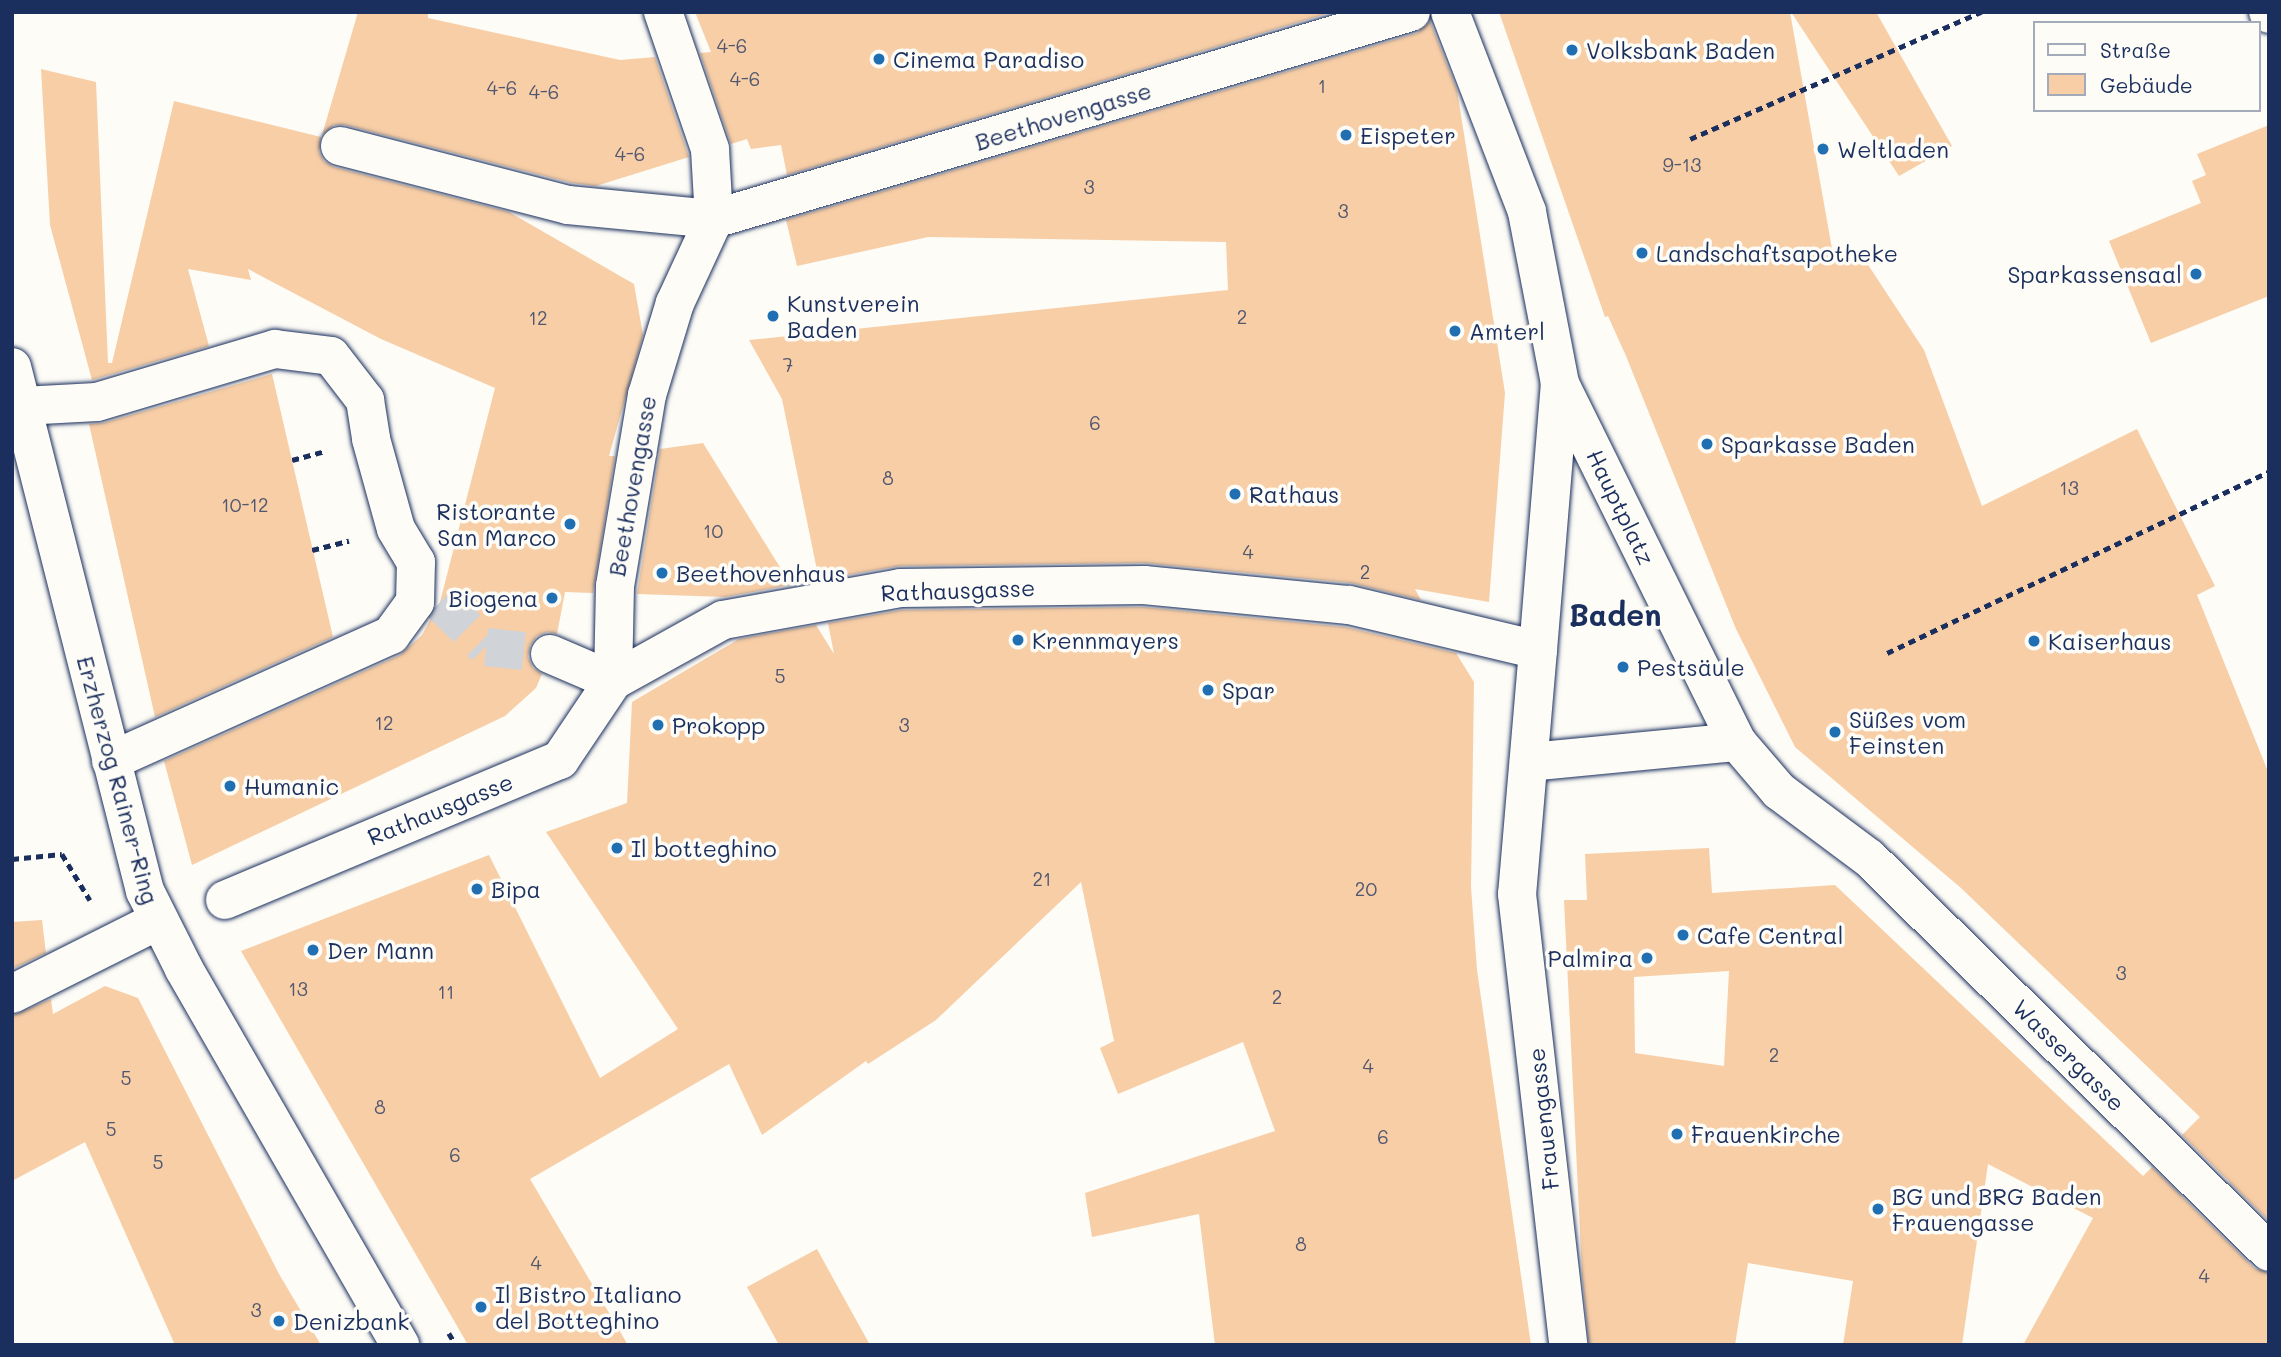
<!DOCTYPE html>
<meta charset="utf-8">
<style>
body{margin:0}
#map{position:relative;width:2281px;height:1357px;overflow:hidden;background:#fdfcf7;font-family:Mali,sans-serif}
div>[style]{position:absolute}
.building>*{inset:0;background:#f7cea6}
.minor-tunnel>*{height:38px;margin-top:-19px;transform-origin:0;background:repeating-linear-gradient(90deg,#d0d3d8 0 38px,transparent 0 57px)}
.path>*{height:4.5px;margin-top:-2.25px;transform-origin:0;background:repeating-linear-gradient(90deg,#1b2f5e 0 7px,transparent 0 12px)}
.roads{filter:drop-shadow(0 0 2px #1b2f5e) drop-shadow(0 0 2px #1b2f5e)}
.minor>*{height:38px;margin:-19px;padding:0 19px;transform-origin:19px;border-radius:19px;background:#fdfcf7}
.dots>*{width:19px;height:19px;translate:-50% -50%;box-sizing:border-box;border:4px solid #fdfcf7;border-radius:50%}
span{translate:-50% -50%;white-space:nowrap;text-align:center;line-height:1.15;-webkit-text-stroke:7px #fdfcf7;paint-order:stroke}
.number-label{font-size:19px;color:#525770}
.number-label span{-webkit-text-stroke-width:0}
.poi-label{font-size:23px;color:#1b2f5e}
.left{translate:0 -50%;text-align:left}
.right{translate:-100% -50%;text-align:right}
.street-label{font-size:23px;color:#1b2f5e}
.district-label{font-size:30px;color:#1b2f5e;font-weight:700}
.frame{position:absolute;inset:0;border:14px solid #1b2f5e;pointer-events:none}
.legend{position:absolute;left:2033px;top:21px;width:228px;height:91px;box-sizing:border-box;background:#fdfcf7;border:2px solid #a3aaba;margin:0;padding:9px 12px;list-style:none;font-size:21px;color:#1b2f5e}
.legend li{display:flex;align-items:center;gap:14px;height:35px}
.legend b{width:35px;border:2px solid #a3aaba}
</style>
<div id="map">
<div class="building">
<i style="clip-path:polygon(358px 12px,428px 12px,428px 18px,620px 60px,655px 57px,689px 157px,596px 186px,572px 183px,345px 125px,334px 125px,322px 135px)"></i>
<i style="clip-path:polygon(695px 12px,1333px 12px,787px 175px,781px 145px,751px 149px,747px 139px,731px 144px,700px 53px,711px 52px)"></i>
<i style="clip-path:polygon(1499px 12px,1790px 12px,1834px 260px,1859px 251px,1924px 350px,1982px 506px,2137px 429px,2215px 586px,2197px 595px,2269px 774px,2269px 1221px,2182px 1135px,2200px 1117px,1961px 888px,1795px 747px,1736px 629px,1626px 356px,1608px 316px,1605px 317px)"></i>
<i style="clip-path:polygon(1791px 12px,1876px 12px,1952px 146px,1899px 176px)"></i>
<i style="clip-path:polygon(1430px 21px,1457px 90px,1505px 393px,1489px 602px,1415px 589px,1421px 600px,1351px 583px,1144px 563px,900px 566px,819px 580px,782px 399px,749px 340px,1228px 290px,1226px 242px,928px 237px,797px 266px,786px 220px,1417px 33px)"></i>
<i style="clip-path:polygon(41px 69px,96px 82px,108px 363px,112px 363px,174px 101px,321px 137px,319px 152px,324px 161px,334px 167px,509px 212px,634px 284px,643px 335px,609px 456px,615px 456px,593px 593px,565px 592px,557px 634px,547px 632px,537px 636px,530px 645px,528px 657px,533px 668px,542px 674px,536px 688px,505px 716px,192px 865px,164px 761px,400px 655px,422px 635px,440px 602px,495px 388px,381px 339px,248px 269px,251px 280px,188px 269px,209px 346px,92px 380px,50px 225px)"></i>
<i style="clip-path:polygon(2269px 125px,2269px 296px,2151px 343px,2109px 241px,2201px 203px,2192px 181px,2206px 175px,2197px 154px)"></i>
<i style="clip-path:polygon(272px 374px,333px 637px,155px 717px,89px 424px,103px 423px)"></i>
<i style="clip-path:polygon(703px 443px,791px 585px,725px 597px,637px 594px,660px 449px)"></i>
<i style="clip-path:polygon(1143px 607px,1345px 627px,1456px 653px,1474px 682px,1471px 887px,1477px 970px,1531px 1345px,1215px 1345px,1199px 1214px,1092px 1237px,1085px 1193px,1275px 1131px,1243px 1042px,1118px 1094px,1100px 1048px,1114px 1041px,1081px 882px,936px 1020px,868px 1064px,866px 1061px,762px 1135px,729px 1064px,530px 1179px,628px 1345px,468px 1345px,241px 951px,489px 855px,600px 1078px,678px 1029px,546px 832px,627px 803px,632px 702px,739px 639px,816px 625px,834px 654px,828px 623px,902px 610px)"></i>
<i style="clip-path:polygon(evenodd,1709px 848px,1712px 893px,1835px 885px,2143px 1176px,2152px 1167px,2254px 1268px,2269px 1273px,2269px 1345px,2023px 1345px,2093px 1218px,1988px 1164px,1962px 1345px,1843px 1345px,1853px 1281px,1748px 1263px,1735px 1345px,1589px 1345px,1582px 1274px,1564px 900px,1587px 900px,1585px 854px,1709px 848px,1729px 971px,1724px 1066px,1635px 1053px,1634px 977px,1729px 971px)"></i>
<i style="clip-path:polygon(42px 920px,46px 953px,12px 969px,12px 922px)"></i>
<i style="clip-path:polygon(105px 986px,138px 998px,279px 1274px,321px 1345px,175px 1345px,85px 1142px,12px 1181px,12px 1016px,51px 999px,53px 1014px)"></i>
<i style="clip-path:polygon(817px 1249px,834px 1280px,870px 1345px,779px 1345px,747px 1287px)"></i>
</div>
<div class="minor-tunnel">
<i style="left:440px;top:602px;width:64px;rotate:44.4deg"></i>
<i style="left:486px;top:647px;width:64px;rotate:6.2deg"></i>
</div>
<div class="path">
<i style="left:1690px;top:139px;width:318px;rotate:-23.6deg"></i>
<i style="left:292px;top:460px;width:34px;rotate:-15deg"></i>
<i style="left:312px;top:550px;width:38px;rotate:-14deg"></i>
<i style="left:1887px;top:653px;width:423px;rotate:-25.4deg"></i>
<i style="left:12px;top:859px;width:50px;rotate:-5.7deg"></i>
<i style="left:62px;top:854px;width:54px;rotate:58.7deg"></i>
<i style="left:449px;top:1333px;width:14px;rotate:60deg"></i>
</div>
<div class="roads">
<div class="minor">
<i style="left:1450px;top:12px;width:214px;rotate:68.9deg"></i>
<i style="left:1527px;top:212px;width:175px;rotate:79.1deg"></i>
<i style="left:1560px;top:384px;width:399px;rotate:63.7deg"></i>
<i style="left:1737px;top:742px;width:65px;rotate:49.4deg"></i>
<i style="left:1779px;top:791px;width:112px;rotate:36.7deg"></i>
<i style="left:1869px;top:858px;width:561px;rotate:44.57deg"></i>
<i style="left:2268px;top:12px;width:2px;rotate:63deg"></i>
<i style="left:340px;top:146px;width:236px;rotate:14.5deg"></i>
<i style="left:568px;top:205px;width:147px;rotate:5.5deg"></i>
<i style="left:714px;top:219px;width:70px;rotate:-93.3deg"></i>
<i style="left:710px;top:149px;width:145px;rotate:-108.9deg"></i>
<i style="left:12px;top:367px;width:541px;rotate:75.76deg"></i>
<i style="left:145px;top:891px;width:87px;rotate:63.4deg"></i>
<i style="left:184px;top:969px;width:434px;rotate:60.1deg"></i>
<i style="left:22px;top:406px;width:75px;rotate:-3.1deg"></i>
<i style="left:97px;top:402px;width:186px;rotate:-16.6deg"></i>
<i style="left:275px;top:349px;width:56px;rotate:7.1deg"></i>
<i style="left:331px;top:356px;width:56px;rotate:52.3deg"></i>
<i style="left:365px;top:400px;width:39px;rotate:81deg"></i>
<i style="left:371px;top:439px;width:93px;rotate:74.5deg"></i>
<i style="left:396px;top:529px;width:39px;rotate:59deg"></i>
<i style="left:416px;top:562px;width:40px;rotate:91.4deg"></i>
<i style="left:415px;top:602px;width:41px;rotate:126deg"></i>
<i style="left:391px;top:635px;width:307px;rotate:155.8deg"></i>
<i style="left:1538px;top:650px;width:245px;rotate:94.9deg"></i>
<i style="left:1517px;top:894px;width:454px;rotate:83.5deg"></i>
<i style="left:550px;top:654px;width:69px;rotate:23.2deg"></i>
<i style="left:613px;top:681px;width:95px;rotate:-88.8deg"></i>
<i style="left:615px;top:586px;width:194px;rotate:-80.5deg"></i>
<i style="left:647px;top:395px;width:96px;rotate:-73.1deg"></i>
<i style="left:675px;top:303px;width:93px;rotate:-65.1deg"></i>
<i style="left:714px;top:219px;width:727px;rotate:-16.54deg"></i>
<i style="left:1529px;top:762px;width:209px;rotate:-5.5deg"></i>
<i style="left:225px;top:900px;width:363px;rotate:-22.7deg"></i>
<i style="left:560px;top:760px;width:95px;rotate:-56.1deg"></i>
<i style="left:613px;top:681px;width:126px;rotate:-29deg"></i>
<i style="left:723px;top:620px;width:180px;rotate:-10.2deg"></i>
<i style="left:900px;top:588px;width:244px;rotate:-0.7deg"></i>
<i style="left:1144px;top:585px;width:206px;rotate:5.6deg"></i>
<i style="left:1349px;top:605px;width:194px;rotate:13.4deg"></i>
<i style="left:1538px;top:650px;width:267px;rotate:-85.3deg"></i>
<i style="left:12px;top:994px;width:162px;rotate:-26.7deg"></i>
</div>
</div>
<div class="dots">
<i style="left:1572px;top:50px;background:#1f6fb2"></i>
<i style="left:879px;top:59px;background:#1f6fb2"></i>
<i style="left:1346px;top:135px;background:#1f6fb2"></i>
<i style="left:1823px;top:149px;background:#1f6fb2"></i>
<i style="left:1642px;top:253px;background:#1f6fb2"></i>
<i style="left:2196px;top:274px;background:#1f6fb2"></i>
<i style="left:773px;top:316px;background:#1f6fb2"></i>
<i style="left:1455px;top:331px;background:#1f6fb2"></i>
<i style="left:1707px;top:444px;background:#1f6fb2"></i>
<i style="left:1235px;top:494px;background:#1f6fb2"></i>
<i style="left:570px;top:524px;background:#1f6fb2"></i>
<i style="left:662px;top:573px;background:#1f6fb2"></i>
<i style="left:552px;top:598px;background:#1f6fb2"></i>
<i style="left:1018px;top:640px;background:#1f6fb2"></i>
<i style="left:2034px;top:641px;background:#1f6fb2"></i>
<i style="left:1623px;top:667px;background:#1f6fb2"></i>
<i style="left:1208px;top:690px;background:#1f6fb2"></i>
<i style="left:658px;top:725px;background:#1f6fb2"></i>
<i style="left:1835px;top:732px;background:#1f6fb2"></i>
<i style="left:230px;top:786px;background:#1f6fb2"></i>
<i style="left:617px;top:848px;background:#1f6fb2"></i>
<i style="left:477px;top:889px;background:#1f6fb2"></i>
<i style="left:1683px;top:935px;background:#1f6fb2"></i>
<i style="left:313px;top:950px;background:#1f6fb2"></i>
<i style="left:1647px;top:958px;background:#1f6fb2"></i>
<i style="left:1677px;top:1134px;background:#1f6fb2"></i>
<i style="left:1878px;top:1209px;background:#1f6fb2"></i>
<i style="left:481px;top:1307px;background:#1f6fb2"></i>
<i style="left:279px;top:1321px;background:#1f6fb2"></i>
</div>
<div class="number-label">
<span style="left:732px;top:46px">4-6</span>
<span style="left:745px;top:79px">4-6</span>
<span style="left:1322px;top:86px">1</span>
<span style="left:502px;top:88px">4-6</span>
<span style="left:544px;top:92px">4-6</span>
<span style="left:630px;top:154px">4-6</span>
<span style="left:1682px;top:165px">9-13</span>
<span style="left:1089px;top:187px">3</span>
<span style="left:1343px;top:211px">3</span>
<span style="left:1242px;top:317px">2</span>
<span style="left:538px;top:318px">12</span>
<span style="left:788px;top:365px">7</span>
<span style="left:1095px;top:423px">6</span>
<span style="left:888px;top:478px">8</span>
<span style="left:2069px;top:488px">13</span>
<span style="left:245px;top:505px">10-12</span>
<span style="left:713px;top:531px">10</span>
<span style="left:1248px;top:552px">4</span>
<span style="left:1365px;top:572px">2</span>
<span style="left:780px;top:676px">5</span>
<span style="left:384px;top:723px">12</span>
<span style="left:904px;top:725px">3</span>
<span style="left:1042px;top:879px">21</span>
<span style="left:1366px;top:889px">20</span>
<span style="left:2121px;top:973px">3</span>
<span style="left:298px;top:989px">13</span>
<span style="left:446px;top:992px">11</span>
<span style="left:1277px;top:997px">2</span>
<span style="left:1774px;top:1055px">2</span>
<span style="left:1368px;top:1066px">4</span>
<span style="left:126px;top:1078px">5</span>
<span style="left:380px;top:1107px">8</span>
<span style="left:111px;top:1129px">5</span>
<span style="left:1383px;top:1137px">6</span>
<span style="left:455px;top:1155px">6</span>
<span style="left:158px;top:1162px">5</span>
<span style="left:1301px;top:1244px">8</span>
<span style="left:536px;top:1263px">4</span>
<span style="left:2204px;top:1276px">4</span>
<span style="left:256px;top:1310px">3</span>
</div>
<div class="poi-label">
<span class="left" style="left:1586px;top:50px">Volksbank Baden</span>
<span class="left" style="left:893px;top:59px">Cinema Paradiso</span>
<span class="left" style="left:1360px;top:135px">Eispeter</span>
<span class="left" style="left:1837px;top:149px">Weltladen</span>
<span class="left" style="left:1656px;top:253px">Landschaftsapotheke</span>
<span class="right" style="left:2182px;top:274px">Sparkassensaal</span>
<span class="left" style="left:787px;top:316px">Kunstverein<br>Baden</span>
<span class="left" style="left:1469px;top:331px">Amterl</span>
<span class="left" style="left:1721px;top:444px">Sparkasse Baden</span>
<span class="left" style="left:1249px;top:494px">Rathaus</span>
<span class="right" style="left:556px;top:524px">Ristorante<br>San Marco</span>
<span class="left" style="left:676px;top:573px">Beethovenhaus</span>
<span class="right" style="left:538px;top:598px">Biogena</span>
<span class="left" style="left:1032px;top:640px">Krennmayers</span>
<span class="left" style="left:2048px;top:641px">Kaiserhaus</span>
<span class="left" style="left:1637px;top:667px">Pestsäule</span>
<span class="left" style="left:1222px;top:690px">Spar</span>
<span class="left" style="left:1849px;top:732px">Süßes vom<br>Feinsten</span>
<span class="left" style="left:672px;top:725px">Prokopp</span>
<span class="left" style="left:244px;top:786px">Humanic</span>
<span class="left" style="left:631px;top:848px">Il botteghino</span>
<span class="left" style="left:491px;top:889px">Bipa</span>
<span class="left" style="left:1697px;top:935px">Cafe Central</span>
<span class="left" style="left:327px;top:950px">Der Mann</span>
<span class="right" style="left:1633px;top:958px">Palmira</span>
<span class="left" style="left:1691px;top:1134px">Frauenkirche</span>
<span class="left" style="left:1892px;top:1209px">BG und BRG Baden<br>Frauengasse</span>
<span class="left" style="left:495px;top:1307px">Il Bistro Italiano<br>del Botteghino</span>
<span class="left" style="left:293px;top:1321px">Denizbank</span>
</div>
<div class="street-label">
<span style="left:1063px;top:116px;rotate:-17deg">Beethovengasse</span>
<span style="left:632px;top:486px;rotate:-80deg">Beethovengasse</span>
<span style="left:1621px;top:507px;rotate:64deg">Hauptplatz</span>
<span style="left:958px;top:590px;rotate:-2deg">Rathausgasse</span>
<span style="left:118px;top:780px;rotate:75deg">Erzherzog Rainer-Ring</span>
<span style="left:440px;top:809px;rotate:-22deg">Rathausgasse</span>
<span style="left:2069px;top:1055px;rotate:45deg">Wassergasse</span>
<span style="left:1543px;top:1119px;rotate:-96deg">Frauengasse</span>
</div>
<div class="district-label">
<span style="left:1615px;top:614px">Baden</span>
</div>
<div class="frame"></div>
<ul class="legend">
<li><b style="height:9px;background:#fdfcf7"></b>Straße</li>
<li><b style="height:19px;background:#f7cea6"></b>Gebäude</li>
</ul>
</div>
